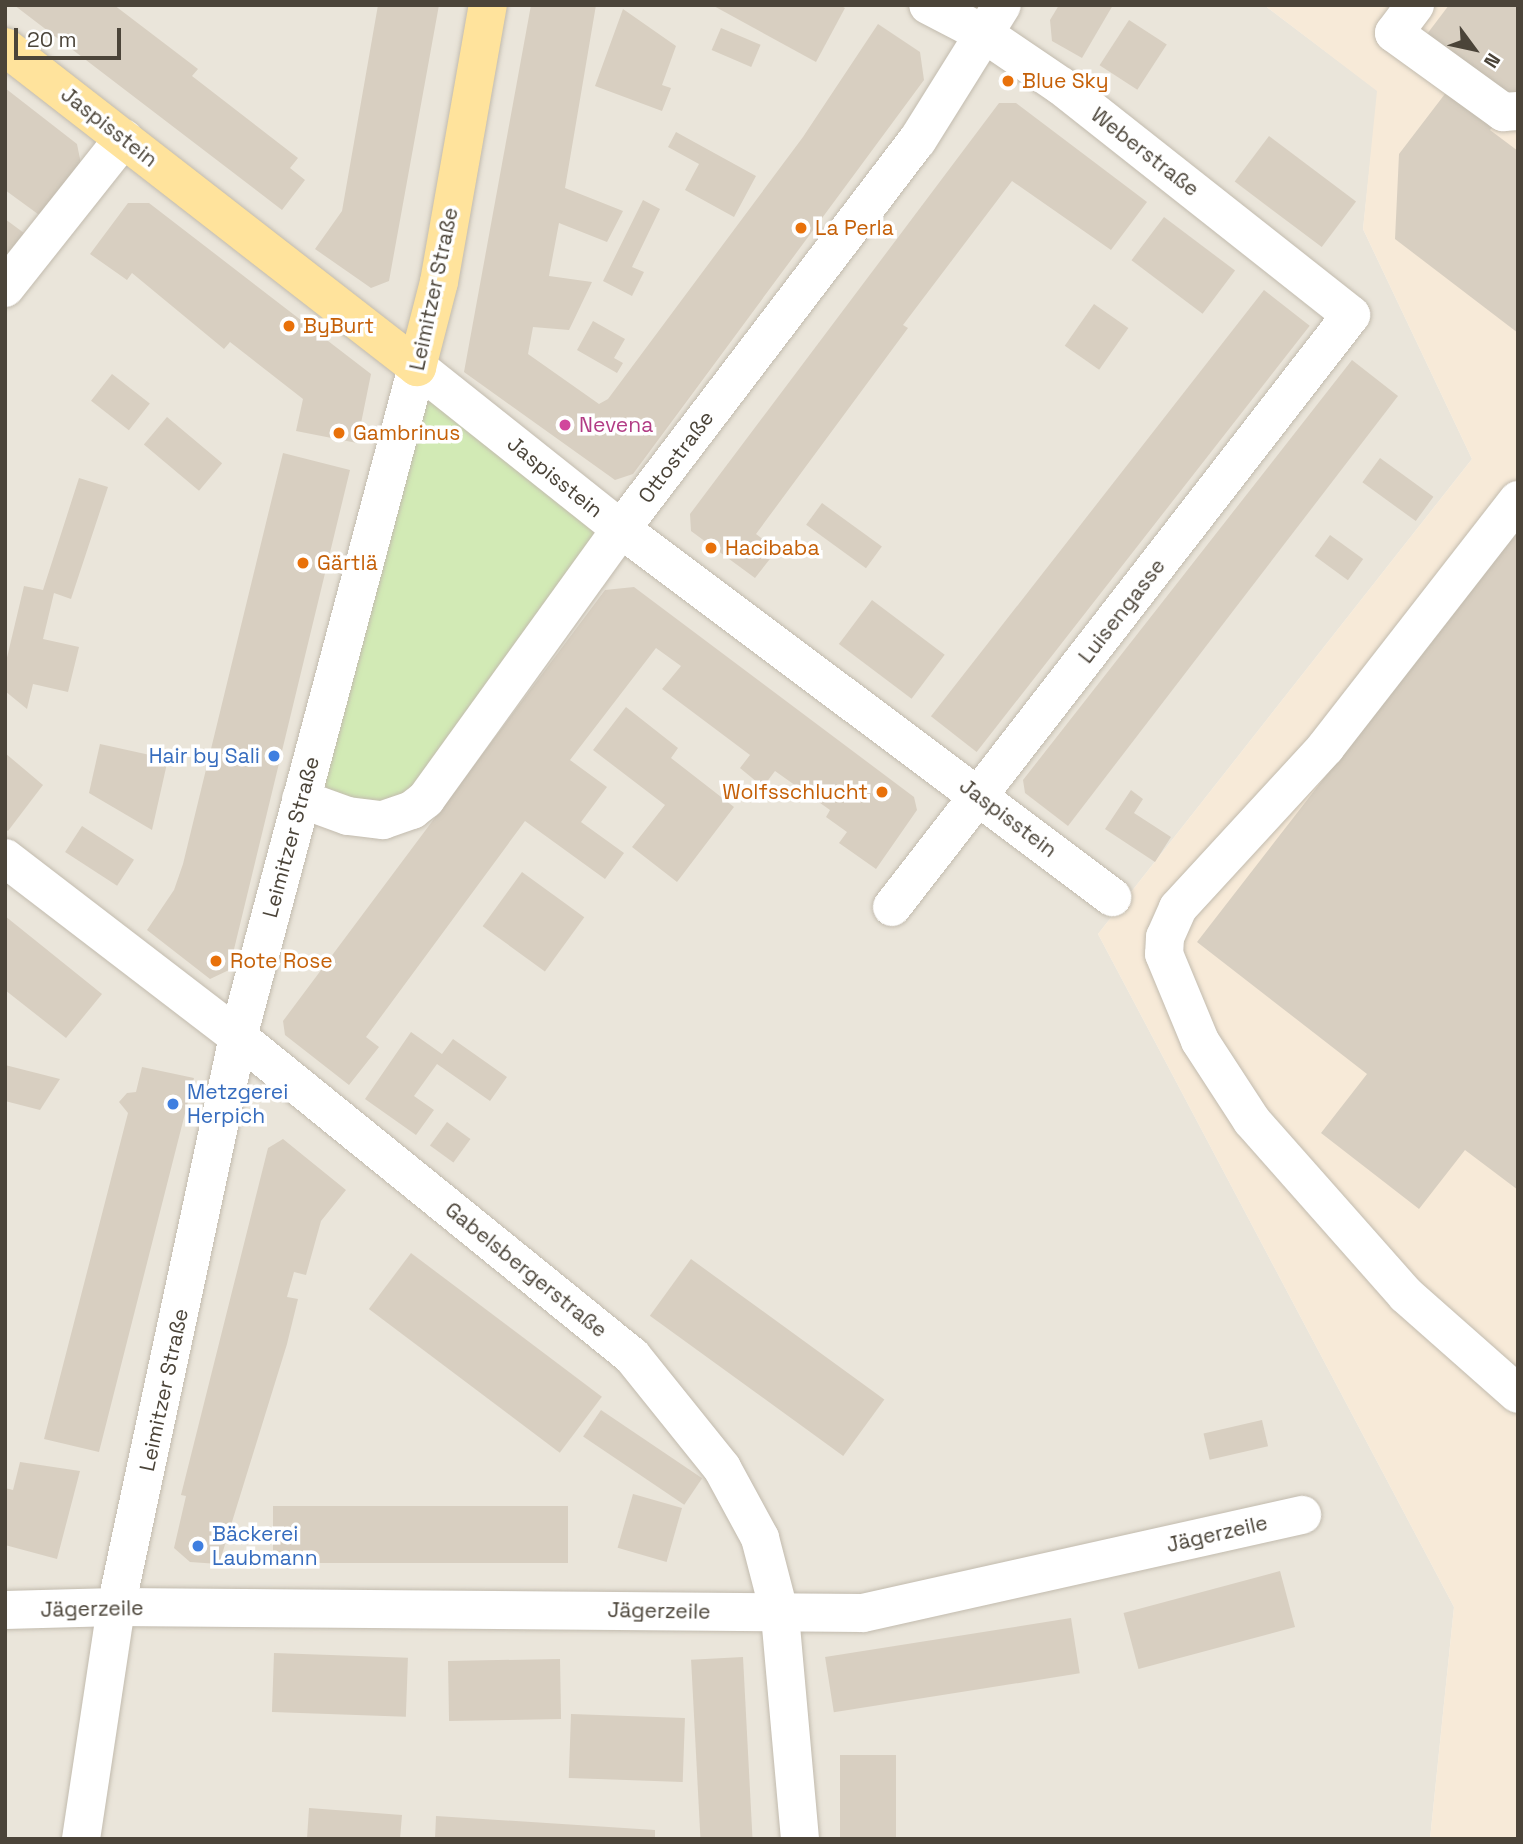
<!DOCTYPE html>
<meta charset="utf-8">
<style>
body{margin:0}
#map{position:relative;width:1523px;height:1844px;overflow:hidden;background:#f6f3ec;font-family:"Space Grotesk",sans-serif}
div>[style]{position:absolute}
.residential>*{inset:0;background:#eae5da}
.commercial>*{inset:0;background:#f7ead8}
.green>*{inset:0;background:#d2eab5}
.building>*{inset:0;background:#d8cfc1;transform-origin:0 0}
.roads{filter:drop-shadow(0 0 2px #c2bbae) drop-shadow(0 0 2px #c2bbae)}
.minor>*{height:38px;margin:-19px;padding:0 19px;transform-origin:19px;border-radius:19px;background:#fff}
.major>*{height:38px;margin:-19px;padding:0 19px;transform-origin:19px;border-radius:19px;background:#ffe39c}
.dots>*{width:19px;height:19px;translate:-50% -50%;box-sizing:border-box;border:4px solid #fff;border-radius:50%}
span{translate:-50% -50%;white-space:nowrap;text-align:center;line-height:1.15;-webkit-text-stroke:7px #fff;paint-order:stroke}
.food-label{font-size:21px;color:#c56008}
.left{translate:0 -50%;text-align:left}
.right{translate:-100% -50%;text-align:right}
.street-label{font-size:21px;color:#4b4439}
.hotel-label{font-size:21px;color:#b23c85}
.shop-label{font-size:21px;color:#366cbe}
.frame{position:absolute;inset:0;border:7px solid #4b4439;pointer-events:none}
.north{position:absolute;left:1439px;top:14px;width:70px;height:70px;-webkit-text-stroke:5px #fff;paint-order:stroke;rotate:123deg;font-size:19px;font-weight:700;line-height:28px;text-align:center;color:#4b4439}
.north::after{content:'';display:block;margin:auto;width:24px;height:32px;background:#4b4439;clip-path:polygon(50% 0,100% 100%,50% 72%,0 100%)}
.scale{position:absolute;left:14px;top:28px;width:107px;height:32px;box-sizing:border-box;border:4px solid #4b4439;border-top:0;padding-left:9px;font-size:21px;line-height:24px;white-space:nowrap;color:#4b4439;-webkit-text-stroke:5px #fff;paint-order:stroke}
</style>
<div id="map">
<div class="residential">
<i style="clip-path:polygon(5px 5px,1264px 5px,1378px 91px,1363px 229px,1472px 459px,1098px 934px,1454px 1607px,1430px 1839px,5px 1839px)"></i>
</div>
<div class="commercial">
<i style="clip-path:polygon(1264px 5px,1518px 5px,1518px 1839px,1430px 1839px,1454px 1607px,1098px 934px,1472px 459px,1363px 229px,1377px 91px)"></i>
</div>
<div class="green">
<i style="clip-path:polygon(414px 372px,616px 530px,436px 782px,391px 807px,306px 798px)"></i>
</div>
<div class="building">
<i style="clip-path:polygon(14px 5px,114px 5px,198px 69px,192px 76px,298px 158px,290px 168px,305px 180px,282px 210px)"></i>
<i style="clip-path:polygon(378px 5px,439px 5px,389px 281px,371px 288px,315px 249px,342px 211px)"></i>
<i style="clip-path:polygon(531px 5px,596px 5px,565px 188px,623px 211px,607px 242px,559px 223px,549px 276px,592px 282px,569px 330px,533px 327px,528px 354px,599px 404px,608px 399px,803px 137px,878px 24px,920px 52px,924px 80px,633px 474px,615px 480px,464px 372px)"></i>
<i style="clip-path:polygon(712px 5px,839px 5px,845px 8px,816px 62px)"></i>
<i style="clip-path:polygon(1059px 5px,1113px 5px,1082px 58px,1052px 41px,1050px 20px)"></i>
<i style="clip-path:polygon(1449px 5px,1518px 5px,1518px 95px,1510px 105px,1424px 38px)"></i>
<i style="clip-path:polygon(623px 9px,676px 46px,662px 85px,671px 88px,662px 111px,595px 86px)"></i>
<i style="left:1129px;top:20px;width:45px;height:54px;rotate:33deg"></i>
<i style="left:721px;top:28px;width:43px;height:24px;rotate:23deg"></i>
<i style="clip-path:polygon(1451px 86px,1498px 121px,1490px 130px,1518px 151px,1518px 333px,1395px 239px,1399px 154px)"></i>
<i style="clip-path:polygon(5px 88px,77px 144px,81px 164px,42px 217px,5px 190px)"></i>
<i style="clip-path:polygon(999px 103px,1016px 103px,1147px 202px,1111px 250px,1012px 181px,903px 325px,908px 328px,756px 534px,777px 550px,755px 578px,691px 531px,690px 514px)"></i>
<i style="clip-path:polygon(676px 132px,756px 176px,734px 217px,685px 190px,699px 164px,668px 147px)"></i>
<i style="left:1269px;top:136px;width:109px;height:57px;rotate:37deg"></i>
<i style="clip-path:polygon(643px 200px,660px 209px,632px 267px,644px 272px,632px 296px,603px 281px)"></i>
<i style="clip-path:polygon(128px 203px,149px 203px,371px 374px,357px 443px,296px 431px,303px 399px,230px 342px,224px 349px,132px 273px,127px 280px,90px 254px)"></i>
<i style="left:1164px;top:217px;width:89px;height:54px;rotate:37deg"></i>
<i style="clip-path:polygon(5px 219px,24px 233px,5px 257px)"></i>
<i style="left:1264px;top:290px;width:58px;height:541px;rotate:38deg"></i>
<i style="left:1094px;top:304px;width:42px;height:51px;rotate:35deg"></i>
<i style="clip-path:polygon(593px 321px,625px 339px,614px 358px,623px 363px,617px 373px,577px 350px)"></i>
<i style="clip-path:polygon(1352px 360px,1398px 396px,1068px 826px,1025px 793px,1023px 780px)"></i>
<i style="left:112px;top:374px;width:48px;height:34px;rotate:38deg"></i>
<i style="left:167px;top:417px;width:72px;height:36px;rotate:40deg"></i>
<i style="clip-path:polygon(283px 453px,350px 470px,229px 970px,210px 979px,147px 930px,174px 890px,183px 864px)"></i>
<i style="left:1380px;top:458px;width:66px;height:30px;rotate:36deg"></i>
<i style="clip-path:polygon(79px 478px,108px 487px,71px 599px,54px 593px,43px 639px,79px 647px,68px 692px,33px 684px,27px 709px,5px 691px,5px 666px,24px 586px,43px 590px)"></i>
<i style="left:822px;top:503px;width:74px;height:27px;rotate:36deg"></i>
<i style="clip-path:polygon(1518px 528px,1518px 1190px,1465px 1150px,1419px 1209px,1321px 1133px,1367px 1074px,1197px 942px)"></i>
<i style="left:1330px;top:535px;width:41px;height:26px;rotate:36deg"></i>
<i style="clip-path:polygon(634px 587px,914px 797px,917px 810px,876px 869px,839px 843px,847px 832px,826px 817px,830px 810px,775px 771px,763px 787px,740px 768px,750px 755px,662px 689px,681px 666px,656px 648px,570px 760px,607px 787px,581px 822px,624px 853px,605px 879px,525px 821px,366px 1037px,379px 1047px,349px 1085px,285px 1035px,283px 1021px,605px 590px)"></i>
<i style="left:872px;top:600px;width:91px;height:55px;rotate:37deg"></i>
<i style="clip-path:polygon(626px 707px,678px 748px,671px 758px,734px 807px,677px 882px,632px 847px,665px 805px,593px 750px)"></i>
<i style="clip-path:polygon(100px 744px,168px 759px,152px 830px,89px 793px)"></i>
<i style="clip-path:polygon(5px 753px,43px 785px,8px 831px,5px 829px)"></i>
<i style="clip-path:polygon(1131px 790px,1143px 799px,1134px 813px,1171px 837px,1155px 862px,1105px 829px)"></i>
<i style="left:82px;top:826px;width:62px;height:31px;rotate:33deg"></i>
<i style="left:522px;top:872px;width:77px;height:67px;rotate:36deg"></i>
<i style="clip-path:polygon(5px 916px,102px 994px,66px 1038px,5px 990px)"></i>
<i style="clip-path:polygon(411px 1032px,442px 1054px,453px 1039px,507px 1077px,490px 1101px,437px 1064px,414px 1096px,434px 1110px,416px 1135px,365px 1099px)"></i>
<i style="clip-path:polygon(5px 1065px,60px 1079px,40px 1110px,5px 1101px)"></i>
<i style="clip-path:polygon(142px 1067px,194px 1078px,99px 1452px,44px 1439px,128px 1113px,119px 1102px,127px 1093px,136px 1092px)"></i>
<i style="left:447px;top:1122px;width:29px;height:29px;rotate:36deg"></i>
<i style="clip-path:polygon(283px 1139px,346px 1190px,321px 1221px,306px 1275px,294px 1272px,287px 1297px,298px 1299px,287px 1344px,219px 1564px,190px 1562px,174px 1548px,186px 1496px,181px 1495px,268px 1148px)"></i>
<i style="left:411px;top:1253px;width:239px;height:70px;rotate:37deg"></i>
<i style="left:691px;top:1259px;width:239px;height:70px;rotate:36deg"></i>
<i style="left:601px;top:1410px;width:122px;height:32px;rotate:34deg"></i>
<i style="left:1262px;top:1420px;width:27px;height:60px;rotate:77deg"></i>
<i style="clip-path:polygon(20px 1462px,80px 1471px,57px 1559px,5px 1545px,5px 1488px,13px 1490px)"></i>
<i style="left:633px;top:1494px;width:51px;height:56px;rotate:16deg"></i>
<i style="left:273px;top:1506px;width:295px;height:57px"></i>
<i style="left:1280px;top:1571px;width:58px;height:162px;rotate:75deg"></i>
<i style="left:1071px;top:1618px;width:56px;height:249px;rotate:81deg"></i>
<i style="left:274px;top:1653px;width:134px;height:59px;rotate:2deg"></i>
<i style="left:743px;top:1657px;width:182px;height:52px;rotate:87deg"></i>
<i style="left:560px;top:1659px;width:60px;height:112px;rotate:89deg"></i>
<i style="left:571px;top:1714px;width:114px;height:64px;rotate:2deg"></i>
<i style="left:840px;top:1755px;width:56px;height:84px"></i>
<i style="clip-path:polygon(309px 1808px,402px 1815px,400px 1839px,307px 1839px)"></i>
<i style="clip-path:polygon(436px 1816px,655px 1830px,655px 1839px,435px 1839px)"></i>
</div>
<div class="roads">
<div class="minor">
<i style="left:1394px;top:33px;width:135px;rotate:35.9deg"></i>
<i style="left:1503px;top:112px;width:15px;rotate:-4deg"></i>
<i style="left:1394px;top:33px;width:35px;rotate:-53deg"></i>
<i style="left:5px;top:288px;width:191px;rotate:-51.6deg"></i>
<i style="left:1518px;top:500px;width:313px;rotate:127.9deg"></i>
<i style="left:1326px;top:747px;width:219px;rotate:132.6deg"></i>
<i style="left:1178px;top:908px;width:32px;rotate:114deg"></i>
<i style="left:1165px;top:937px;width:17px;rotate:93deg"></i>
<i style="left:1164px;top:954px;width:94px;rotate:67.5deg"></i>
<i style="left:1200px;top:1041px;width:95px;rotate:57deg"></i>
<i style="left:1252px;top:1121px;width:232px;rotate:48.5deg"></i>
<i style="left:1406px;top:1295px;width:149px;rotate:41.5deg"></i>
<i style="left:301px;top:799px;width:50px;rotate:19.9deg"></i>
<i style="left:348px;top:816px;width:35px;rotate:7deg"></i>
<i style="left:383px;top:820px;width:31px;rotate:-19deg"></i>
<i style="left:412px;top:810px;width:18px;rotate:-38deg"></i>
<i style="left:426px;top:799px;width:333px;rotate:-54.2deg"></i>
<i style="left:621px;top:529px;width:488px;rotate:-52.7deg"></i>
<i style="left:917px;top:141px;width:160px;rotate:-58deg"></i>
<i style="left:5px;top:858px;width:294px;rotate:37.5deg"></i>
<i style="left:238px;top:1037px;width:507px;rotate:39deg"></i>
<i style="left:632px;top:1356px;width:144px;rotate:51.2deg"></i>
<i style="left:722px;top:1468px;width:80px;rotate:61.5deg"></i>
<i style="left:760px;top:1538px;width:80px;rotate:75.4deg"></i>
<i style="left:780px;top:1615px;width:225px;rotate:84.9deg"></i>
<i style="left:892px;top:907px;width:749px;rotate:-52.21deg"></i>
<i style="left:1351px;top:315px;width:370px;rotate:-141.7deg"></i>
<i style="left:1061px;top:86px;width:91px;rotate:-145.8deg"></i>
<i style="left:986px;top:35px;width:65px;rotate:-152.7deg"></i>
<i style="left:5px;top:1610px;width:111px;rotate:-1.5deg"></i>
<i style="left:116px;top:1607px;width:747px;rotate:0.46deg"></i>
<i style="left:863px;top:1613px;width:450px;rotate:-12.6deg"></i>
<i style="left:81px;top:1839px;width:235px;rotate:-81.4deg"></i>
<i style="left:116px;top:1607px;width:583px;rotate:-77.92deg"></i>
<i style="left:238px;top:1037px;width:693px;rotate:-75.04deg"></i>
<i style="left:417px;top:367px;width:260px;rotate:38.5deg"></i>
<i style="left:621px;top:529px;width:614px;rotate:36.85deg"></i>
</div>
<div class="major">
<i style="left:5px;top:47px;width:522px;rotate:37.84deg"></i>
<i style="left:417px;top:367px;width:88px;rotate:-75.5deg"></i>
<i style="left:439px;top:282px;width:281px;rotate:-80deg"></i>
</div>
</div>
<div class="dots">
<i style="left:1008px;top:81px;background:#e8710a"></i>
<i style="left:801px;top:228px;background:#e8710a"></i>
<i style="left:289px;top:326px;background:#e8710a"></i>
<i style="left:565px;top:425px;background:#d1479c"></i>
<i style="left:339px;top:433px;background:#e8710a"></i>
<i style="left:711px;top:548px;background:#e8710a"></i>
<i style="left:303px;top:563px;background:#e8710a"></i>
<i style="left:274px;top:756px;background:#3f7fe0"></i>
<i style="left:882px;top:792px;background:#e8710a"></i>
<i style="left:216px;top:961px;background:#e8710a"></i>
<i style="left:173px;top:1104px;background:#3f7fe0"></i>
<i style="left:198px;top:1546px;background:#3f7fe0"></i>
</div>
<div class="food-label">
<span class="left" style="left:1022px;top:81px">Blue Sky</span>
<span class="left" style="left:815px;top:228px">La Perla</span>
<span class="left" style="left:303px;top:326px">ByBurt</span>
<span class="left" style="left:353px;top:433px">Gambrinus</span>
<span class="left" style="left:725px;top:548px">Hacibaba</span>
<span class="left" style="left:317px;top:563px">Gärtlä</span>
<span class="right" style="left:868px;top:792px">Wolfsschlucht</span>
<span class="left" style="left:230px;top:961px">Rote Rose</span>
</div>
<div class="street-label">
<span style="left:109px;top:127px;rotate:38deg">Jaspisstein</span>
<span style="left:1145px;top:152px;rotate:38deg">Weberstraße</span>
<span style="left:434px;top:289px;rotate:-78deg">Leimitzer Straße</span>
<span style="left:676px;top:457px;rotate:-53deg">Ottostraße</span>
<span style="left:555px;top:477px;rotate:39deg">Jaspisstein</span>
<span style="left:1122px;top:611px;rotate:-52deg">Luisengasse</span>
<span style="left:1008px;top:818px;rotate:37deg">Jaspisstein</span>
<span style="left:291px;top:837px;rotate:-75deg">Leimitzer Straße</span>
<span style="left:526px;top:1270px;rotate:39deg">Gabelsbergerstraße</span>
<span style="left:164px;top:1390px;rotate:-78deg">Leimitzer Straße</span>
<span style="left:1217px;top:1534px;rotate:-13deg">Jägerzeile</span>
<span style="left:92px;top:1609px;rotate:-1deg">Jägerzeile</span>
<span style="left:659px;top:1611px;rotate:1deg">Jägerzeile</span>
</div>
<div class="hotel-label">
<span class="left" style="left:579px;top:425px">Nevena</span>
</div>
<div class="shop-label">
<span class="right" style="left:260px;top:756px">Hair by Sali</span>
<span class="left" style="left:187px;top:1104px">Metzgerei<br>Herpich</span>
<span class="left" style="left:212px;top:1546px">Bäckerei<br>Laubmann</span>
</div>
<div class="frame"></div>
<div class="north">N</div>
<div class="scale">20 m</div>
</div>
